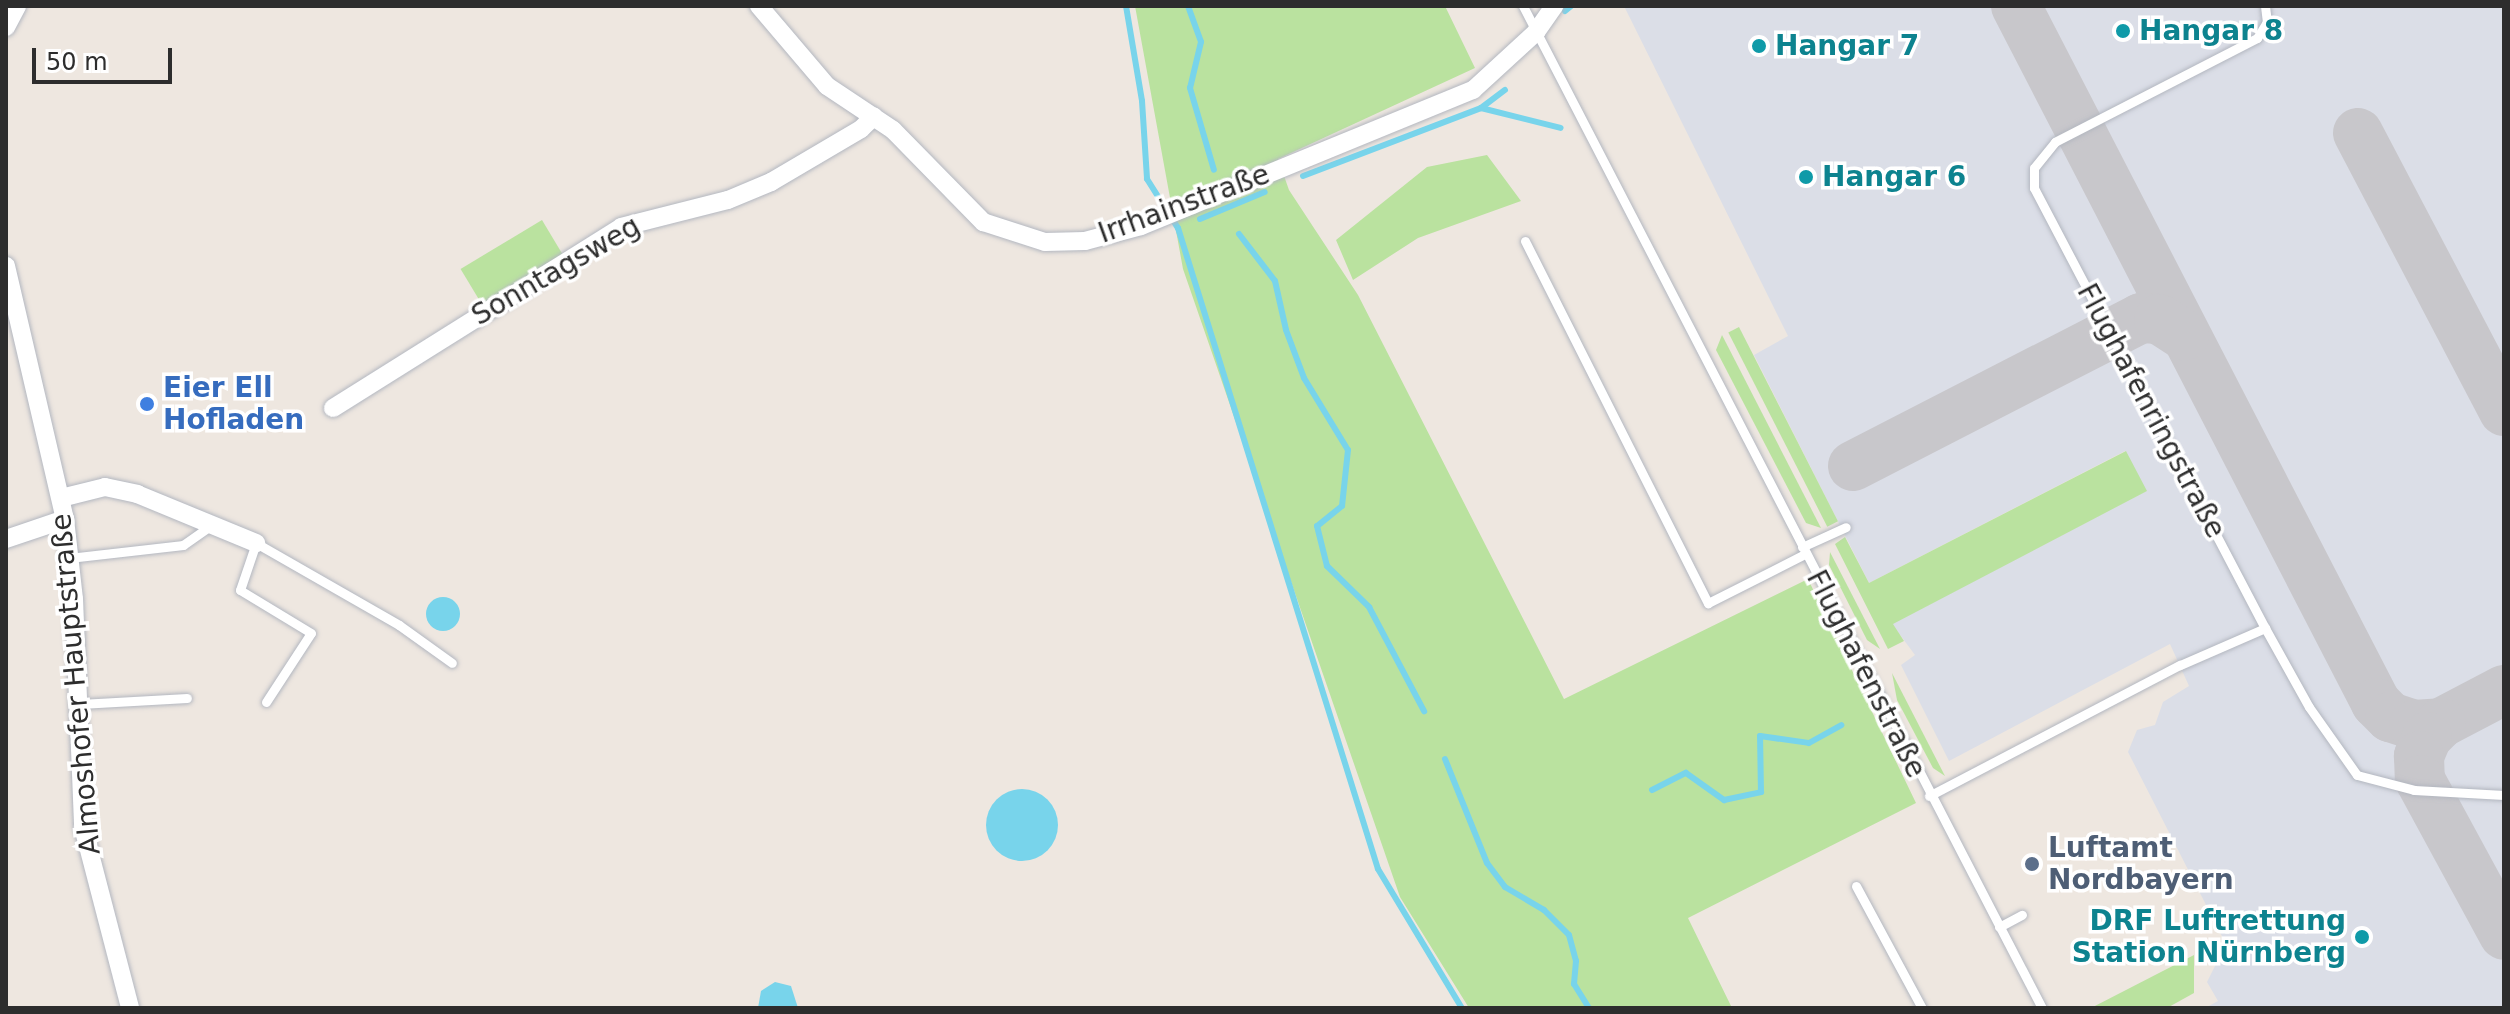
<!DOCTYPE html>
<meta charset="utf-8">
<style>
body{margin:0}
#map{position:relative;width:2510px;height:1014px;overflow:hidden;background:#eee7e0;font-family:"DejaVu Sans",sans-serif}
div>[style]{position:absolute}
.airport>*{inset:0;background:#dbdee7}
.green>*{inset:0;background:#bae29f;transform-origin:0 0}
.water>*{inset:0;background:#78d4eb}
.round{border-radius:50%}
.stream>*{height:6px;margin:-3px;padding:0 3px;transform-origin:3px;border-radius:3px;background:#78d4eb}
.taxiway>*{height:50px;margin:-25px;padding:0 25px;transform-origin:25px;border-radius:25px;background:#c8c7cb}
.roads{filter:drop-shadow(0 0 2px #b3b7c0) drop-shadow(0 0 2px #b3b7c0)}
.lane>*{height:9px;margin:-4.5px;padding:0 4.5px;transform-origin:4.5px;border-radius:4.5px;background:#fff}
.street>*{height:18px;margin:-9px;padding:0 9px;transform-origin:9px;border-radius:9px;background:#fff}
.dots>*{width:22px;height:22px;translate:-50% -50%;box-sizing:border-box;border:4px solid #fff;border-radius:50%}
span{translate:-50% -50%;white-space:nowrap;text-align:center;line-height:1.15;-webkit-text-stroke:7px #fff;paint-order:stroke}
.culture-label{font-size:28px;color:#0d838f;font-weight:700}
.left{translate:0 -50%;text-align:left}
.right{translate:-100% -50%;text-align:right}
.street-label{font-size:28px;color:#2d2d2d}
.shop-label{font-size:28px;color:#366cbe;font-weight:700}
.service-label{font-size:28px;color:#4e5e75;font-weight:700}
.frame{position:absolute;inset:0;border:8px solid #2d2d2d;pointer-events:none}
.scale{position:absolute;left:32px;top:48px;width:140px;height:36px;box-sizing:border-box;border:4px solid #2d2d2d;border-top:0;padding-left:10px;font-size:24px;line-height:28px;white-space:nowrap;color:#2d2d2d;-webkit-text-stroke:6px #fff;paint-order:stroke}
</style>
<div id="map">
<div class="airport">
<i style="clip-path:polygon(1624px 6px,2504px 6px,2504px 1008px,2205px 1008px,2218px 1001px,2207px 982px,2226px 944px,2128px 752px,2137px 730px,2155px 725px,2163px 702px,2189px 686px,2170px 644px,1949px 761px,1901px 665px,1915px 655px,1892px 624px,2146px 491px,2125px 451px,1869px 583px,1754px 355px,1788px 336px)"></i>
</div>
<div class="green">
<i style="clip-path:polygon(1135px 6px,1445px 6px,1475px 68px,1278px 159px,1289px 190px,1358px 295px,1564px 699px,1808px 579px,1916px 803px,1688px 918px,1732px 1008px,1469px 1008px,1400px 897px,1183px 269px)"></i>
<i style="clip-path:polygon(1487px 155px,1521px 201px,1418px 238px,1353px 280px,1336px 240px,1427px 167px)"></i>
<i style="left:542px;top:220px;width:41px;height:95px;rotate:59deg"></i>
<i style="left:1739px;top:327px;width:218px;height:12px;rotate:63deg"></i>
<i style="clip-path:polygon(1722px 335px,1821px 528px,1806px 523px,1716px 350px)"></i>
<i style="clip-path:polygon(2126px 451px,2147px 491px,1893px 624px,1904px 641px,1888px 649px,1835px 544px,1845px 537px,1869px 583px)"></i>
<i style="clip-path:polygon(1830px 552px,1880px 649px,1867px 640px,1829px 565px)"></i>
<i style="clip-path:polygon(1892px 673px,1945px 776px,1933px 768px,1897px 700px)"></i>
<i style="clip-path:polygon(2194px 955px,2194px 993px,2167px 1008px,2091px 1008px)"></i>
</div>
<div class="water">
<i class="round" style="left:426px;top:597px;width:34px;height:34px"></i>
<i class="round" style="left:986px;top:789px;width:72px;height:72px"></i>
<i style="clip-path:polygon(775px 982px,791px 986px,798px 1008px,758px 1008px,761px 991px)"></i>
</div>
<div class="stream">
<i style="left:1126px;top:6px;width:96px;rotate:80.4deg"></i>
<i style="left:1142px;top:101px;width:78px;rotate:86.3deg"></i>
<i style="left:1147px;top:179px;width:58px;rotate:57.7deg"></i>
<i style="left:1178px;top:228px;width:671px;rotate:72.67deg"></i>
<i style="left:1378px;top:869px;width:162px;rotate:58.9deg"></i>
<i style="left:1188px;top:6px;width:38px;rotate:70deg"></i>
<i style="left:1201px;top:42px;width:47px;rotate:103.4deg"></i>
<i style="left:1190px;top:88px;width:85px;rotate:73.7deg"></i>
<i style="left:1565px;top:11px;width:8px;rotate:-40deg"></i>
<i style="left:1481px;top:108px;width:30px;rotate:-37deg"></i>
<i style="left:1303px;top:176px;width:191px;rotate:-20.9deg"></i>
<i style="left:1481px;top:108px;width:82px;rotate:14deg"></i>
<i style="left:1200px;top:219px;width:70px;rotate:-22.6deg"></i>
<i style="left:1239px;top:234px;width:59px;rotate:52.5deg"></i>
<i style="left:1275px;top:281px;width:50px;rotate:77.3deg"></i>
<i style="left:1286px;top:330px;width:51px;rotate:69.4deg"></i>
<i style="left:1304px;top:378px;width:84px;rotate:58.6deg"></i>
<i style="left:1348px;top:450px;width:56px;rotate:96.1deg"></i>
<i style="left:1342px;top:506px;width:32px;rotate:141deg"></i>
<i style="left:1317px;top:526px;width:41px;rotate:76deg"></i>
<i style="left:1327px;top:566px;width:59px;rotate:44.3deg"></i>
<i style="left:1369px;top:607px;width:118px;rotate:62.1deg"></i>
<i style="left:1445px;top:759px;width:112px;rotate:68deg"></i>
<i style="left:1487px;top:863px;width:30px;rotate:53deg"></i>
<i style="left:1505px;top:887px;width:45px;rotate:30.5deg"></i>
<i style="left:1544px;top:910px;width:35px;rotate:45deg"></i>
<i style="left:1569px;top:935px;width:27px;rotate:75deg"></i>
<i style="left:1576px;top:961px;width:23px;rotate:95deg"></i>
<i style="left:1574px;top:984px;width:28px;rotate:58deg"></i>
<i style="left:1652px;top:790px;width:38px;rotate:-27deg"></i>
<i style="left:1686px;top:773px;width:47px;rotate:35.4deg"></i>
<i style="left:1724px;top:800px;width:38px;rotate:-12deg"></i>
<i style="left:1761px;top:792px;width:56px;rotate:-91deg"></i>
<i style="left:1760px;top:736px;width:49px;rotate:8.1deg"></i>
<i style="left:1809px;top:743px;width:37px;rotate:-29deg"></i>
</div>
<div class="taxiway">
<i style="left:2016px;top:6px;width:784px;rotate:62.68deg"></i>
<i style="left:2376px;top:703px;width:20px;rotate:45deg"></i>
<i style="left:2390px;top:717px;width:25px;rotate:18deg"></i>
<i style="left:2414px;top:725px;width:27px;rotate:-4deg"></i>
<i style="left:2358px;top:133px;width:314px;rotate:62.3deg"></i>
<i style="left:1853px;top:466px;width:324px;rotate:-27.2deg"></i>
<i style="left:2141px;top:318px;width:18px;rotate:3deg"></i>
<i style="left:2159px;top:319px;width:30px;rotate:33deg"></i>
<i style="left:2504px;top:690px;width:71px;rotate:152.4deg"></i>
<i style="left:2441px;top:723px;width:20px;rotate:135deg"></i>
<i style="left:2427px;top:737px;width:21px;rotate:113deg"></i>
<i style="left:2419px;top:756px;width:24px;rotate:88deg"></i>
<i style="left:2420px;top:780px;width:176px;rotate:61.5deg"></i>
</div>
<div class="roads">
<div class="lane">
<i style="left:1523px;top:6px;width:1128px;rotate:62.62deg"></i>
<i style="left:2265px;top:6px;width:16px;rotate:83deg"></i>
<i style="left:2267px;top:22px;width:19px;rotate:122deg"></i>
<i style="left:2257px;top:38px;width:227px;rotate:152.8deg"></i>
<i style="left:2055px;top:142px;width:33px;rotate:129deg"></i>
<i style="left:2034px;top:168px;width:20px;rotate:90deg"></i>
<i style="left:2034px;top:188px;width:497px;rotate:62.3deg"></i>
<i style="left:2265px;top:628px;width:90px;rotate:60.9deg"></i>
<i style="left:2309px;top:707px;width:83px;rotate:54.8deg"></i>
<i style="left:2357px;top:775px;width:59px;rotate:14.7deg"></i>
<i style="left:2414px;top:790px;width:90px;rotate:3.2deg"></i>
<i style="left:1525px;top:241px;width:406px;rotate:63.2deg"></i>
<i style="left:1708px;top:603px;width:109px;rotate:-26.8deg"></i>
<i style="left:1802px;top:547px;width:48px;rotate:-24.4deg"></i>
<i style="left:69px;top:558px;width:115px;rotate:-6.5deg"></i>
<i style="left:183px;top:545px;width:37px;rotate:-35deg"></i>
<i style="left:266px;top:702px;width:82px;rotate:-56.9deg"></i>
<i style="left:311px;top:633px;width:83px;rotate:-148.8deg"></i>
<i style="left:240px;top:590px;width:50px;rotate:-71.2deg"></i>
<i style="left:256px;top:543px;width:165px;rotate:29.8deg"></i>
<i style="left:399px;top:625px;width:65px;rotate:35.6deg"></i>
<i style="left:80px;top:704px;width:107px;rotate:-3.2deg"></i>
<i style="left:1929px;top:796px;width:283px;rotate:-27.6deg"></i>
<i style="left:2180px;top:665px;width:93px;rotate:-23.5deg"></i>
<i style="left:1856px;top:886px;width:139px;rotate:61.6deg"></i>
<i style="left:1999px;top:927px;width:26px;rotate:-28deg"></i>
</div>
<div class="street">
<i style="left:759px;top:6px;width:105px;rotate:49.6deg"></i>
<i style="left:827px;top:86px;width:79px;rotate:33.7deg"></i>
<i style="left:893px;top:130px;width:129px;rotate:45.6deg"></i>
<i style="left:983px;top:222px;width:65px;rotate:17.9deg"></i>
<i style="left:1045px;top:242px;width:40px;rotate:-1.4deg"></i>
<i style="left:1085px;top:241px;width:58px;rotate:-15deg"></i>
<i style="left:1141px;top:226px;width:359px;rotate:-22.3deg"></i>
<i style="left:1473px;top:90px;width:86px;rotate:-42.6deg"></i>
<i style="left:1536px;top:32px;width:32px;rotate:-55deg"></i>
<i style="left:6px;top:27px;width:24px;rotate:-62deg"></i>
<i style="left:6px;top:266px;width:260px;rotate:76.9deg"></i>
<i style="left:65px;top:519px;width:81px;rotate:83.6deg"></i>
<i style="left:74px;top:599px;width:228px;rotate:87.7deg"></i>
<i style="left:83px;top:827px;width:187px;rotate:75.4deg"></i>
<i style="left:333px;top:408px;width:340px;rotate:-32.1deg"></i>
<i style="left:621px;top:227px;width:110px;rotate:-14.2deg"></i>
<i style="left:728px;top:200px;width:47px;rotate:-22.7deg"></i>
<i style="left:771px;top:182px;width:104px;rotate:-30.5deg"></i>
<i style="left:861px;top:129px;width:18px;rotate:-45deg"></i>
<i style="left:61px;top:498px;width:45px;rotate:-14deg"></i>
<i style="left:105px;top:487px;width:33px;rotate:12deg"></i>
<i style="left:137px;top:494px;width:129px;rotate:22.4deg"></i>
<i style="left:6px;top:539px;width:62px;rotate:-18.7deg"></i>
</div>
</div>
<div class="dots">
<i style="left:2123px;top:31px;background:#0f9aa8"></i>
<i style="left:1759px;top:46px;background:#0f9aa8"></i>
<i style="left:1806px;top:177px;background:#0f9aa8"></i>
<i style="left:147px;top:404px;background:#3f7fe0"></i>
<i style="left:2032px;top:864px;background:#5c6f8a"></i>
<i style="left:2362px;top:937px;background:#0f9aa8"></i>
</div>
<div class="culture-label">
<span class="left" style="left:2139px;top:31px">Hangar 8</span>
<span class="left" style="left:1775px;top:46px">Hangar 7</span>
<span class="left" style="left:1822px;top:177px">Hangar 6</span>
<span class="right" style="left:2346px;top:937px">DRF Luftrettung<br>Station Nürnberg</span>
</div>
<div class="street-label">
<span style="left:1184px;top:204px;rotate:-20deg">Irrhainstraße</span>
<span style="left:556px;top:271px;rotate:-30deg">Sonntagsweg</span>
<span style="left:2151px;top:411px;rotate:62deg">Flughafenringstraße</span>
<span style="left:1866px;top:674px;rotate:63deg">Flughafenstraße</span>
<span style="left:76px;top:684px;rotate:-95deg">Almoshofer Hauptstraße</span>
</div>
<div class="shop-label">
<span class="left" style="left:163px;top:404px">Eier Ell<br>Hofladen</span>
</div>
<div class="service-label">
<span class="left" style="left:2048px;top:864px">Luftamt<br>Nordbayern</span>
</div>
<div class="frame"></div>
<div class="scale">50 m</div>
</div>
